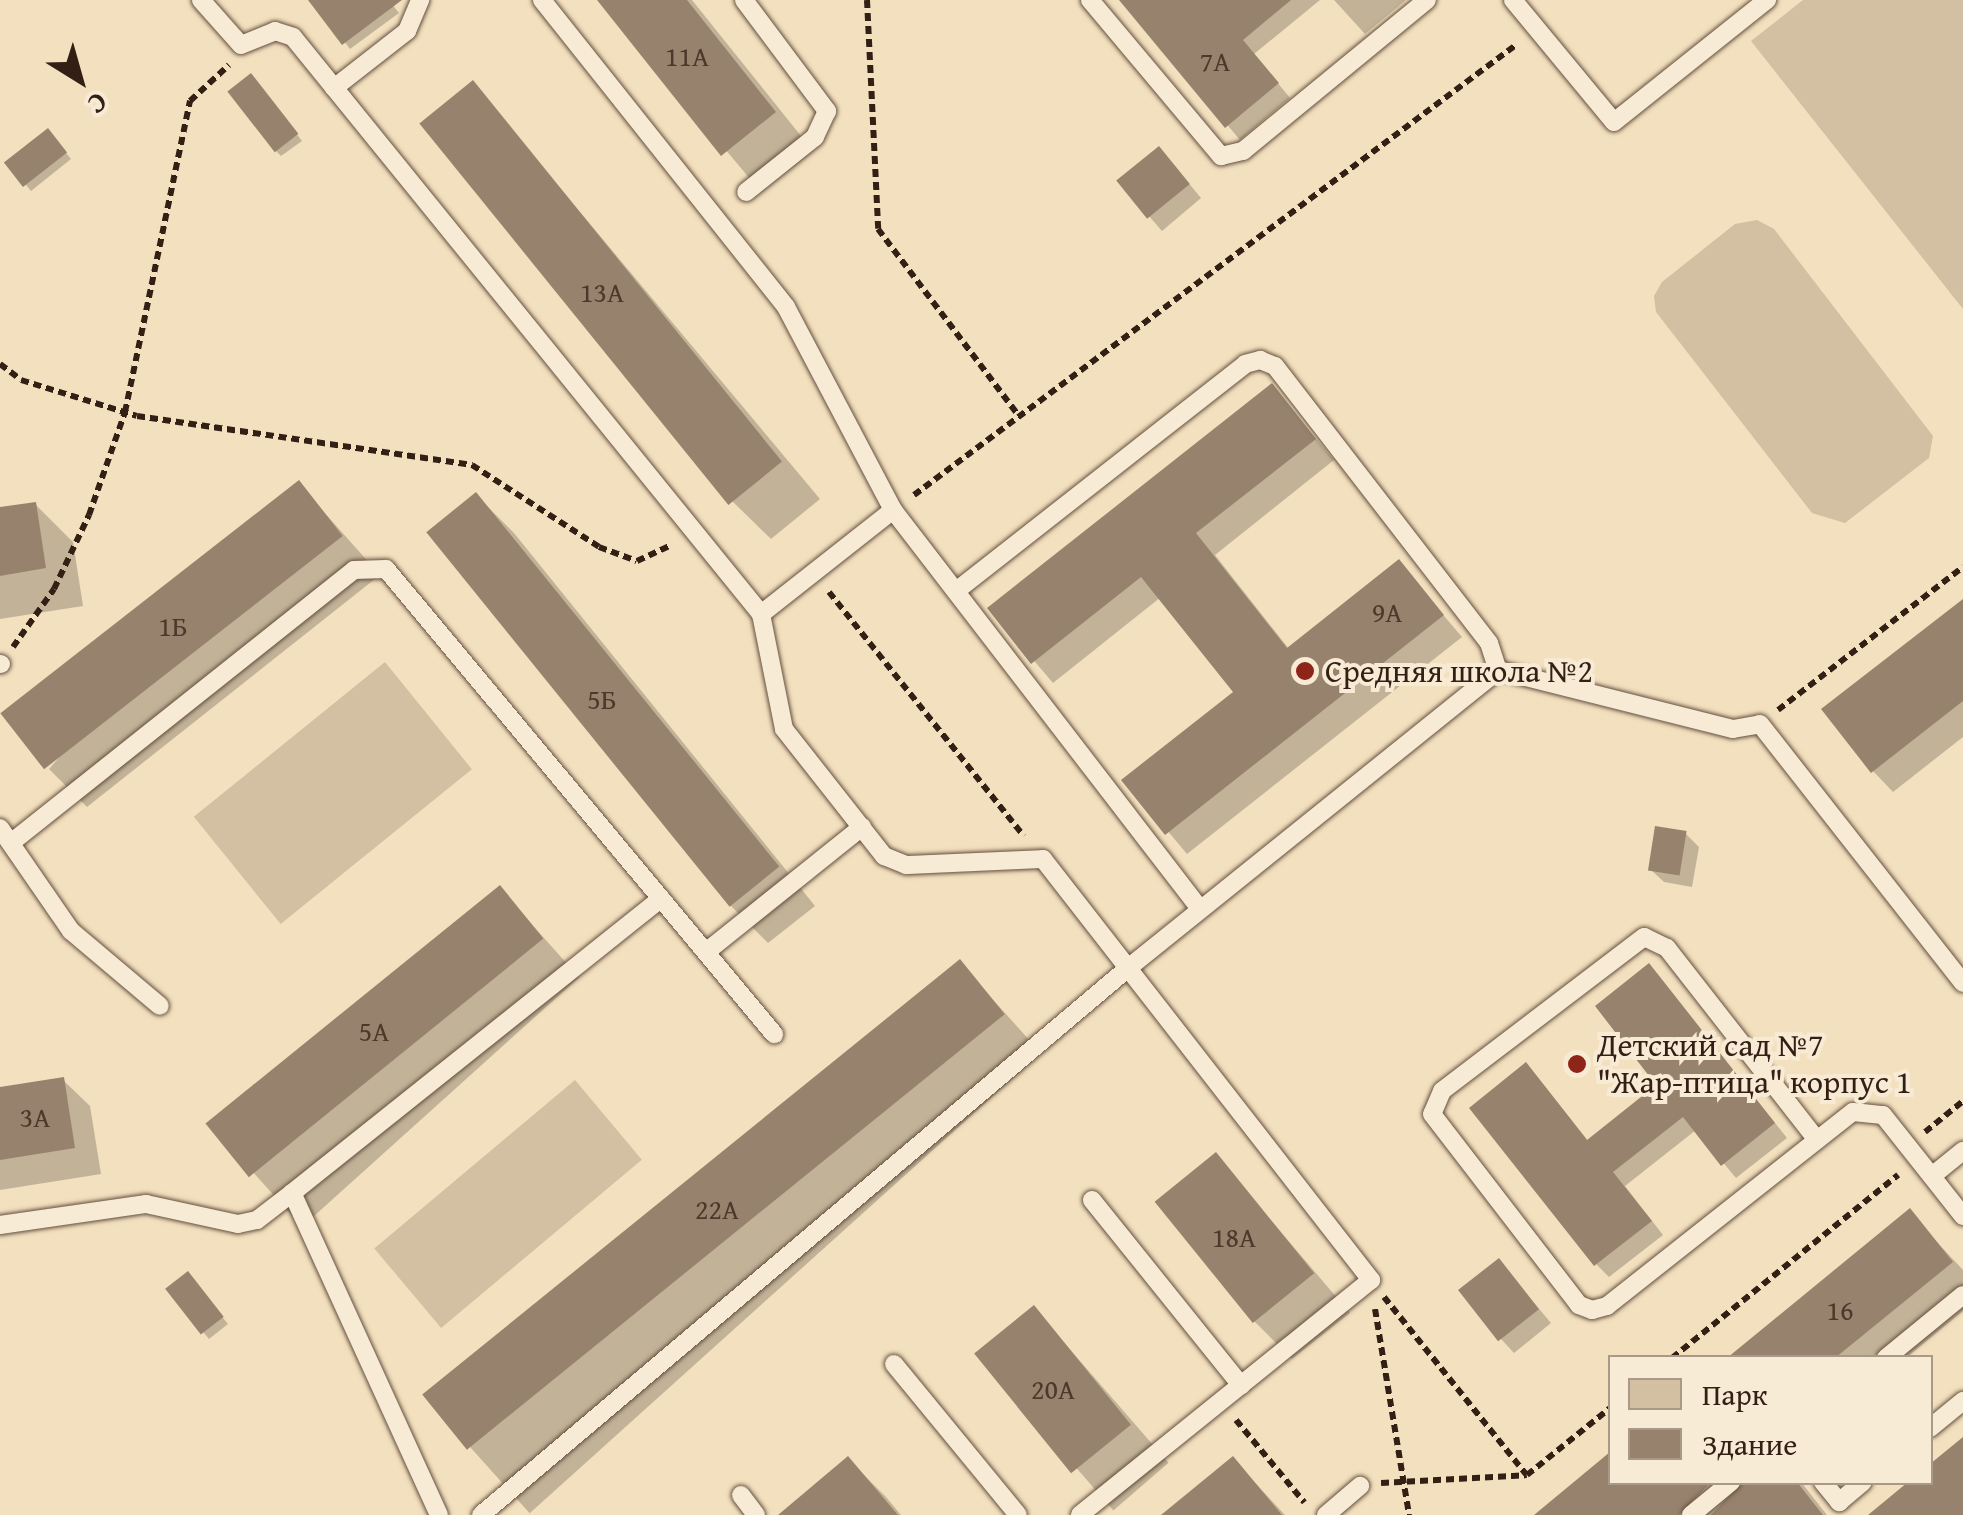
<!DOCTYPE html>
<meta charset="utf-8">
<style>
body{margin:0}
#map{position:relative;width:1963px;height:1515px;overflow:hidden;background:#f3e0be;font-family:"Gentium Book Plus",serif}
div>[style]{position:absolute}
.green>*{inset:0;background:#d3bfa1;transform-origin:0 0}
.shadow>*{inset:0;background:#0003;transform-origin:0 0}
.building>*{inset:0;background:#97836d;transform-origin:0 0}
.path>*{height:6px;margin-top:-3px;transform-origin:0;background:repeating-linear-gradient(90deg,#341f15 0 8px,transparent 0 13px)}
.roads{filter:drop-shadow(0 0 2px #644f3f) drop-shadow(0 0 2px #644f3f)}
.lane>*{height:18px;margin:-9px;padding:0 9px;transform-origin:9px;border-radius:9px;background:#f7ebd5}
.dots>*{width:28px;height:28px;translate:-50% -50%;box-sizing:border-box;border:5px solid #f7ebd5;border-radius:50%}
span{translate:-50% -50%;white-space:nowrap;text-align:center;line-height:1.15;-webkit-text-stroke:8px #f7ebd5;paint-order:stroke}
.number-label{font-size:28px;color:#4d382b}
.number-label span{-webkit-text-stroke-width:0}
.poi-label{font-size:32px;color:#341f15}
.left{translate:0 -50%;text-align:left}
.legend{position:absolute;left:1608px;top:1355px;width:325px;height:130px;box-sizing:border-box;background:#f7ebd5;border:2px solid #a99988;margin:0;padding:12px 18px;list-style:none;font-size:30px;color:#341f15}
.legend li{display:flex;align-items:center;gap:20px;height:50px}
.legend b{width:50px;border:2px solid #a99988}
.north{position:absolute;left:30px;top:30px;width:100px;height:100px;-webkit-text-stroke:8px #f7ebd5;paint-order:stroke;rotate:143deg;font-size:28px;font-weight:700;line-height:40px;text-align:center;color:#341f15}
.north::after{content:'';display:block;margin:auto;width:35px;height:45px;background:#341f15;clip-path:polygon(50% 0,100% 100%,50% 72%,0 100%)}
</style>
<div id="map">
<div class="green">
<i style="clip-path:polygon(1803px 0,1963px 0,1963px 309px,1751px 41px)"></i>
<i style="clip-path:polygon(1757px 220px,1774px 229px,1933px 436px,1929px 458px,1845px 523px,1812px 513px,1656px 312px,1654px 296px,1662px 282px,1735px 224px)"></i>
<i style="left:385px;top:662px;width:138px;height:246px;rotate:51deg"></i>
<i style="left:575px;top:1080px;width:104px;height:262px;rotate:50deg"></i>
</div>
<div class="shadow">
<i style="clip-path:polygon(312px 0,389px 0,399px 13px,350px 49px)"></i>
<i style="clip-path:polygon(600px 0,692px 0,813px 151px,761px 192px)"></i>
<i style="clip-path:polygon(1122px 0,1320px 0,1254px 54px,1290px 98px,1240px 140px)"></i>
<i style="clip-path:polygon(1334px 0,1406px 0,1365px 34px)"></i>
<i style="clip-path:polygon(257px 82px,302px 141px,281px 156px,275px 150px)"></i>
<i style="clip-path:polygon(473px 84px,820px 499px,771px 539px,732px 501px)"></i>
<i style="clip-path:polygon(53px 137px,71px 159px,31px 191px,8px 163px)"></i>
<i style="clip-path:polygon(1172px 163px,1201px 198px,1162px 231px,1119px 182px)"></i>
<i style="clip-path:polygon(1272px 386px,1334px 460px,1215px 555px,1289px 649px,1399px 563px,1462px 637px,1187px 854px,1125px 780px,1236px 693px,1161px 597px,1053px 683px,990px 609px)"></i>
<i style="clip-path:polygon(299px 484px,380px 575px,87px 807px,49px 769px)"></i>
<i style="clip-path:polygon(476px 495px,514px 533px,815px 906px,768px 943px,730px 905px)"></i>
<i style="clip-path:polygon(35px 504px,73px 542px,83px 606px,0 619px,0 510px)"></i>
<i style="clip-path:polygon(1963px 602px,1963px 737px,1893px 792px,1873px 771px)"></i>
<i style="clip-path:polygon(1686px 834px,1699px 847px,1692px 887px,1664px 882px,1650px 869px)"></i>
<i style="left:499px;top:888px;width:120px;height:373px;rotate:48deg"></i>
<i style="left:960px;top:963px;width:121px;height:688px;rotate:48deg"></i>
<i style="clip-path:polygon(1662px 980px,1787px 1138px,1736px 1178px,1696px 1130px,1625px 1186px,1663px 1235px,1609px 1277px,1596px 1264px,1539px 1079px,1589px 1142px,1660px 1085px)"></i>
<i style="clip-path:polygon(63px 1080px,90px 1106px,101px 1174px,0 1190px,0 1090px)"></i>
<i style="clip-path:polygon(1216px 1156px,1350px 1313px,1292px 1359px,1254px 1321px)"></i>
<i style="clip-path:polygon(1909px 1212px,1963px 1270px,1963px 1311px,1906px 1358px,1731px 1358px)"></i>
<i style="clip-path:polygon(1499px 1261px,1551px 1323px,1514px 1353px,1501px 1339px)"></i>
<i style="clip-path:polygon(193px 1281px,228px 1324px,209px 1339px,168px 1290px)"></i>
<i style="left:1034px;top:1308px;width:205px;height:73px;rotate:49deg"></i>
<i style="clip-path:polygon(1610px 1456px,1610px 1482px,1801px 1482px,1827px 1515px,1538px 1515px)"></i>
<i style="clip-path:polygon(848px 1459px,886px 1497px,901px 1515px,803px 1515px)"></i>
<i style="clip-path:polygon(1233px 1459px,1285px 1515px,1165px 1515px)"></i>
</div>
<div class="building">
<i style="clip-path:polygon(308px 0,402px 0,342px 45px)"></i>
<i style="clip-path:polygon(597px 0,687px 0,776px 112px,721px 156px)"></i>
<i style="clip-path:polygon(1119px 0,1291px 0,1243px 40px,1279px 83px,1225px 128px)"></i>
<i style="left:251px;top:73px;width:77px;height:30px;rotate:52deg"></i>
<i style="left:473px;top:80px;width:491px;height:69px;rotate:51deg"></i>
<i style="left:48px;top:128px;width:31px;height:56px;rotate:52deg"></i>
<i style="left:1159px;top:146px;width:49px;height:55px;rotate:51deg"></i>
<i style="clip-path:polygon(1272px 383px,1316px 439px,1196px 533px,1287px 648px,1399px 559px,1444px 615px,1165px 835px,1121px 780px,1233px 692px,1141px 577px,1031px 664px,987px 608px)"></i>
<i style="left:299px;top:480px;width:71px;height:379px;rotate:52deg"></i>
<i style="left:476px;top:492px;width:482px;height:64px;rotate:51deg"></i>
<i style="clip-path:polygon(36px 502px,46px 568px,0 576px,0 507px)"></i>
<i style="clip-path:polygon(1963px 599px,1963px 701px,1871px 773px,1821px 709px)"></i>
<i style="left:1655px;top:826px;width:32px;height:45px;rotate:9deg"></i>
<i style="left:500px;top:885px;width:69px;height:379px;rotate:51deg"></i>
<i style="left:960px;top:959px;width:71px;height:692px;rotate:51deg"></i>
<i style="clip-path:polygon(1649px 963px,1775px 1123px,1721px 1166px,1683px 1117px,1613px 1172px,1652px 1221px,1594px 1266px,1469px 1108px,1526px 1062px,1587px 1140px,1656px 1085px,1595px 1006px)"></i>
<i style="clip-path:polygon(64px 1077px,75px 1148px,0 1160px,0 1087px)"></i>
<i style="left:1216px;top:1152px;width:156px;height:79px;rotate:51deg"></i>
<i style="clip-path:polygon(1910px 1208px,1953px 1262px,1835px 1358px,1727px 1358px)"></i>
<i style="left:1499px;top:1258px;width:65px;height:52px;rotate:52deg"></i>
<i style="left:188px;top:1271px;width:58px;height:29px;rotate:52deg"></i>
<i style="left:1034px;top:1305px;width:154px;height:77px;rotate:51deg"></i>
<i style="clip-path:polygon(1963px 1437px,1963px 1515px,1868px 1515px,1908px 1482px,1930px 1482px,1930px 1464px)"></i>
<i style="clip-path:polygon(1610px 1452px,1610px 1482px,1711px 1482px,1679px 1515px,1534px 1515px)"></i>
<i style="clip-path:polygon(848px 1456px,898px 1515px,778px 1515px)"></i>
<i style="clip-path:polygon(1233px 1456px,1282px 1515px,1161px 1515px)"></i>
<i style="clip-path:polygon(1743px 1482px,1797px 1482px,1823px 1515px,1711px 1515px)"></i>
</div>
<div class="path">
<i style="left:867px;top:0;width:229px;rotate:87.2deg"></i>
<i style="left:878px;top:229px;width:234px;rotate:53deg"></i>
<i style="left:0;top:364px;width:26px;rotate:37deg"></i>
<i style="left:21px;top:380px;width:121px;rotate:17.2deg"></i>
<i style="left:137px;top:416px;width:339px;rotate:8.3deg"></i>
<i style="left:472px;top:465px;width:151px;rotate:32.8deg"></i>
<i style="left:599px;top:547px;width:40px;rotate:20.2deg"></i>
<i style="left:637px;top:561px;width:38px;rotate:-25deg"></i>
<i style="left:914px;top:495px;width:753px;rotate:-36.79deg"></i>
<i style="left:829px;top:592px;width:312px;rotate:51.4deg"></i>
<i style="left:13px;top:647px;width:71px;rotate:-54.7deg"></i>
<i style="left:54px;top:589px;width:82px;rotate:-64.7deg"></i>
<i style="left:89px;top:515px;width:109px;rotate:-70.7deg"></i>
<i style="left:125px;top:412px;width:318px;rotate:-78.2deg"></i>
<i style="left:190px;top:101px;width:53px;rotate:-42.7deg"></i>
<i style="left:1778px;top:710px;width:234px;rotate:-37.7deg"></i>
<i style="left:1925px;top:1132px;width:49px;rotate:-39.2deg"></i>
<i style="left:1384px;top:1297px;width:227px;rotate:51.3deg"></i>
<i style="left:1375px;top:1309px;width:209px;rotate:80.6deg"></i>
<i style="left:1672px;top:1358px;width:291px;rotate:-39deg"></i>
<i style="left:1236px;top:1420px;width:107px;rotate:50.3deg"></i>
<i style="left:1381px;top:1483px;width:146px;rotate:-3.1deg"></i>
<i style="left:1527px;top:1475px;width:107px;rotate:-38.9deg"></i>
</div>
<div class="roads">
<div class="lane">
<i style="left:201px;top:0;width:60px;rotate:48.4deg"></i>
<i style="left:241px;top:45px;width:37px;rotate:-22deg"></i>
<i style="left:275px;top:31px;width:19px;rotate:18deg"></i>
<i style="left:293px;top:37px;width:743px;rotate:50.95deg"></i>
<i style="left:761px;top:614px;width:117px;rotate:78.7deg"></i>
<i style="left:784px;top:729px;width:162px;rotate:51.8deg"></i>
<i style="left:884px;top:856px;width:24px;rotate:22deg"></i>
<i style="left:906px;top:865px;width:137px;rotate:-2.5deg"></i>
<i style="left:1043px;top:859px;width:534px;rotate:52.08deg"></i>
<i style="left:1371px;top:1280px;width:374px;rotate:141.1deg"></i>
<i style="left:542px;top:0;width:392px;rotate:51.5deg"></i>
<i style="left:786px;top:307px;width:229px;rotate:62.2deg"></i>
<i style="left:893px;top:510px;width:503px;rotate:52.42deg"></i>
<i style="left:744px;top:0;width:139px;rotate:53.2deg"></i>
<i style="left:827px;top:111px;width:29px;rotate:115deg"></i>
<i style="left:815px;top:137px;width:88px;rotate:141.4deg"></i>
<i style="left:1090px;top:0;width:204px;rotate:50deg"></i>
<i style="left:1221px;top:156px;width:23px;rotate:-13deg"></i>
<i style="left:1243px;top:151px;width:238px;rotate:-39.4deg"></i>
<i style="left:1513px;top:0;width:158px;rotate:50.4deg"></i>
<i style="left:1614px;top:122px;width:196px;rotate:-38.6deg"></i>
<i style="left:334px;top:88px;width:93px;rotate:-38deg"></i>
<i style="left:407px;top:31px;width:34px;rotate:-67deg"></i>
<i style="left:956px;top:591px;width:367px;rotate:-38.1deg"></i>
<i style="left:1245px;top:364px;width:16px;rotate:-15deg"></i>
<i style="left:1260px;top:360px;width:16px;rotate:22deg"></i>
<i style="left:1275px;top:366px;width:350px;rotate:52.3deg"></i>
<i style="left:1489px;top:643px;width:28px;rotate:72deg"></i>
<i style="left:761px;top:614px;width:168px;rotate:-38.2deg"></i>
<i style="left:0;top:664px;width:1px"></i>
<i style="left:1498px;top:670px;width:242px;rotate:14.1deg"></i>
<i style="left:1733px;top:729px;width:27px;rotate:-10deg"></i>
<i style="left:1760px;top:724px;width:329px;rotate:51.9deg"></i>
<i style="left:0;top:828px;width:125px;rotate:55.4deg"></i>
<i style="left:71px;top:931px;width:116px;rotate:40.1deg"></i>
<i style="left:12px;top:842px;width:437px;rotate:-38.5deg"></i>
<i style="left:354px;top:570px;width:32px;rotate:-2deg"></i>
<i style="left:386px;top:569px;width:606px;rotate:50.16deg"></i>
<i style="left:706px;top:952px;width:200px;rotate:-38.7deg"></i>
<i style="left:1817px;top:1140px;width:244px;rotate:-128deg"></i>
<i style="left:1667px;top:948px;width:25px;rotate:-154deg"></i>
<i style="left:1644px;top:937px;width:254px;rotate:142.7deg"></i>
<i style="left:1442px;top:1091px;width:25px;rotate:113deg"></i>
<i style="left:1432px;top:1114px;width:241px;rotate:52.4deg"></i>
<i style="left:1579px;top:1305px;width:14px;rotate:21deg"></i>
<i style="left:1592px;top:1310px;width:16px;rotate:-15deg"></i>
<i style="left:1607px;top:1306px;width:313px;rotate:-38.3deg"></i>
<i style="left:1853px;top:1112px;width:30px;rotate:6deg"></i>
<i style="left:1883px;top:1115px;width:129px;rotate:51.6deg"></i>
<i style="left:1932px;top:1176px;width:40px;rotate:-39deg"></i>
<i style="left:1092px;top:1200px;width:238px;rotate:51.2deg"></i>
<i style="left:0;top:1225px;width:148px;rotate:-8.2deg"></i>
<i style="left:146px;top:1204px;width:94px;rotate:12.3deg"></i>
<i style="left:238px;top:1224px;width:19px;rotate:-12deg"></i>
<i style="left:257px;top:1220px;width:44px;rotate:-37.6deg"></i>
<i style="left:1886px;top:1358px;width:99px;rotate:-39.3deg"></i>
<i style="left:894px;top:1364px;width:195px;rotate:50.6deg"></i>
<i style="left:1930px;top:1428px;width:43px;rotate:-39.3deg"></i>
<i style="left:1823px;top:1482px;width:26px;rotate:51deg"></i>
<i style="left:1839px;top:1502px;width:31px;rotate:-40deg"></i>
<i style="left:741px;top:1495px;width:25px;rotate:53deg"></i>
<i style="left:439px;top:1515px;width:354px;rotate:-114.5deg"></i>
<i style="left:292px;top:1193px;width:472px;rotate:-38.6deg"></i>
<i style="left:481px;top:1515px;width:847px;rotate:-40.21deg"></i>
<i style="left:1128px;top:968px;width:475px;rotate:-38.8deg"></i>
<i style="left:1326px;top:1515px;width:45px;rotate:-40.5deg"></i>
<i style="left:1691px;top:1515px;width:52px;rotate:-39.5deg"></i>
</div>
</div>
<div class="dots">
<i style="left:1305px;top:671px;background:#8f2418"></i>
<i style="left:1577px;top:1064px;background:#8f2418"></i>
</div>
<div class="number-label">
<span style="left:687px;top:56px">11А</span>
<span style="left:1215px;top:61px">7А</span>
<span style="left:602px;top:292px">13А</span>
<span style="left:1387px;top:612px">9А</span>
<span style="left:173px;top:626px">1Б</span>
<span style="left:602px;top:699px">5Б</span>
<span style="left:374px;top:1031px">5А</span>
<span style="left:35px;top:1117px">3А</span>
<span style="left:717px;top:1209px">22А</span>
<span style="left:1234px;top:1237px">18А</span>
<span style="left:1840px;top:1310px">16</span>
<span style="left:1053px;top:1389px">20А</span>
</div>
<div class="poi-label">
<span class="left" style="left:1325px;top:671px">Средняя школа №2</span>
<span class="left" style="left:1597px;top:1064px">Детский сад №7<br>"Жар-птица" корпус 1</span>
</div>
<ul class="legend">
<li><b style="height:28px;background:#d3bfa1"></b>Парк</li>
<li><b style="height:28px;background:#97836d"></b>Здание</li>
</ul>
<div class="north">С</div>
</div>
